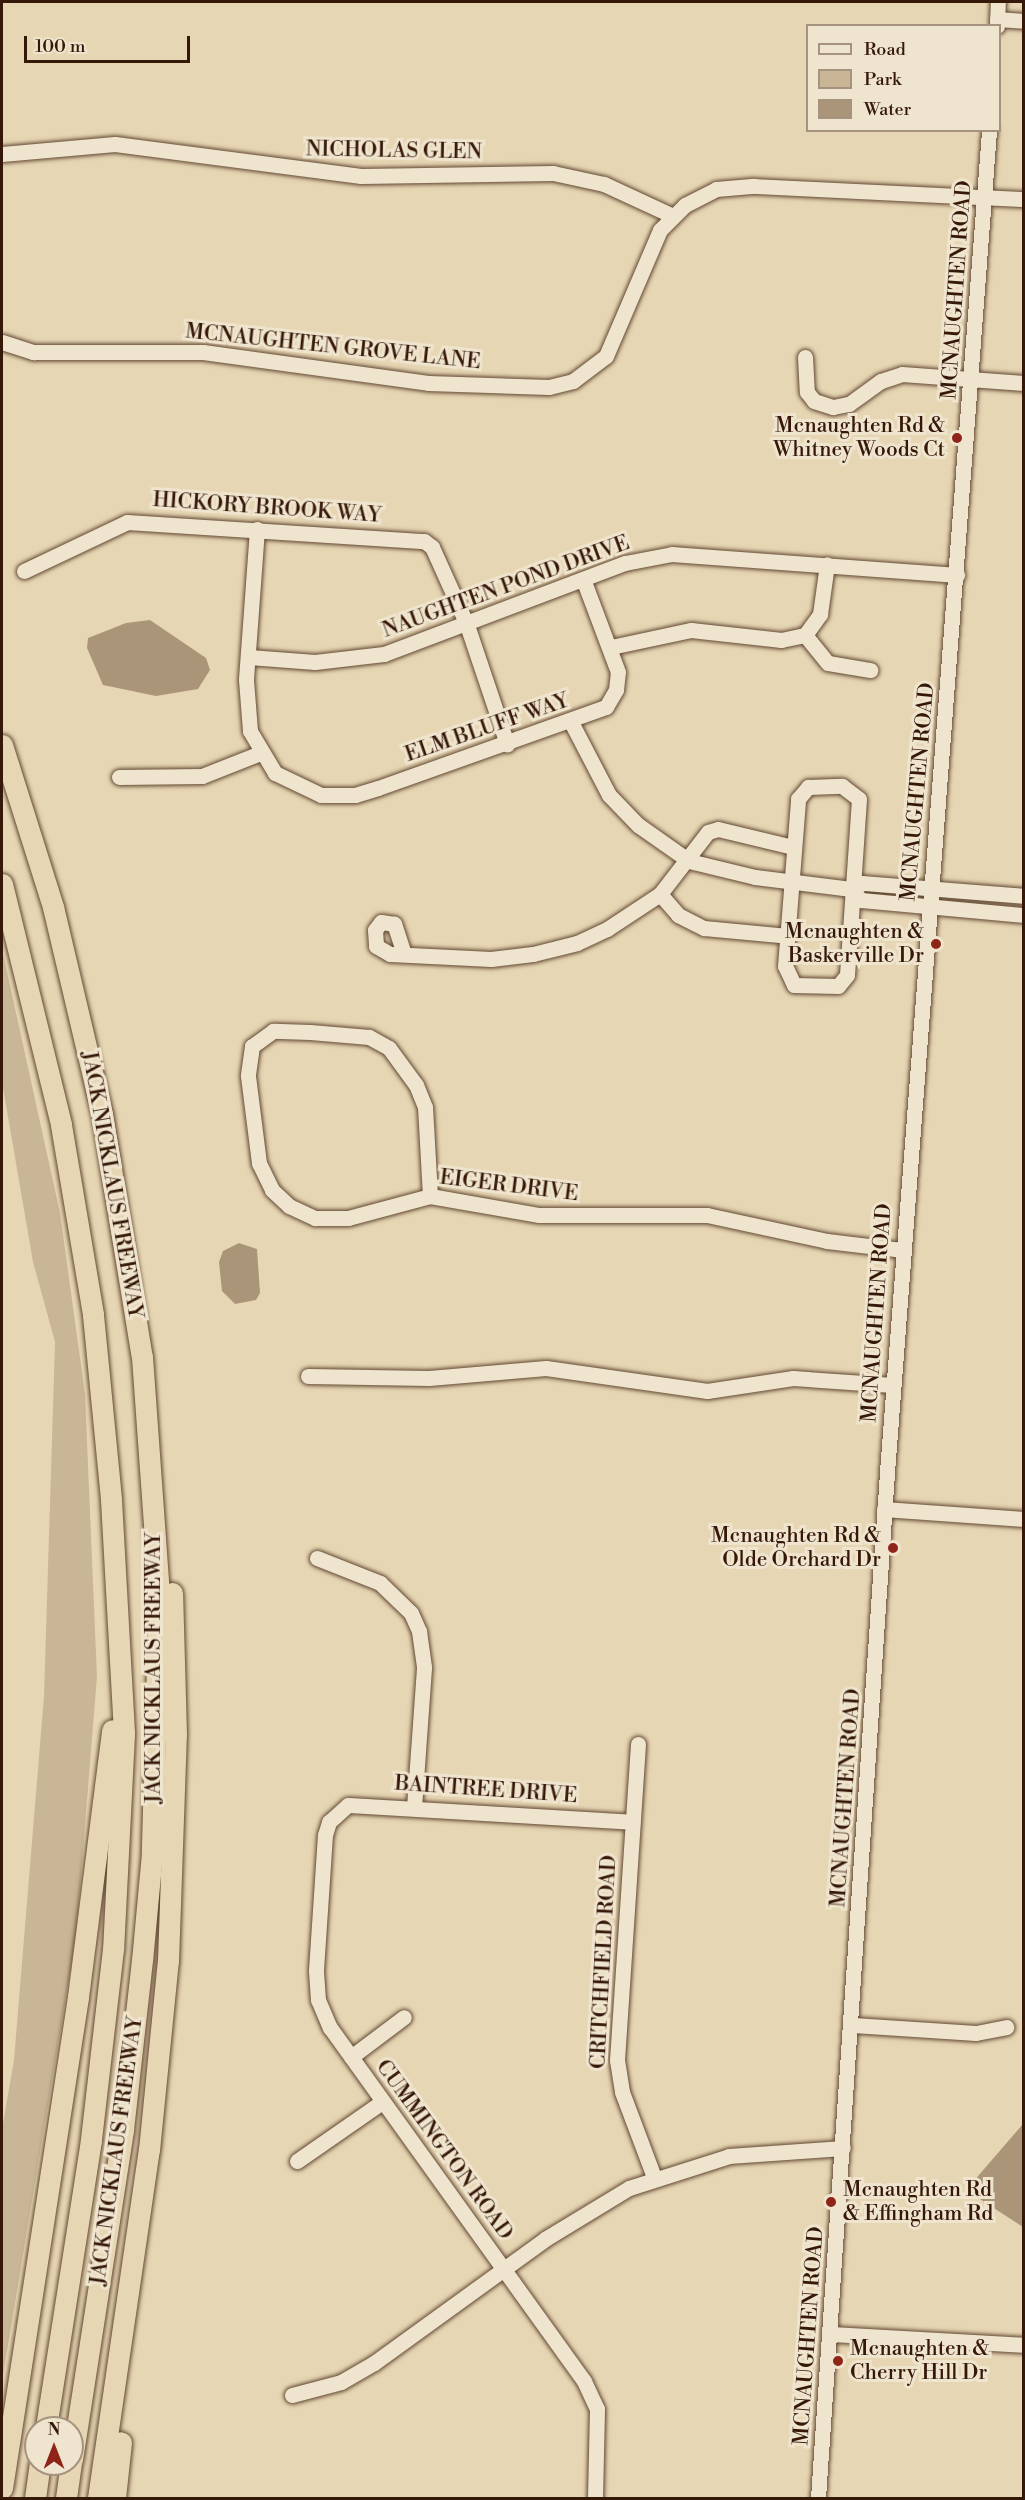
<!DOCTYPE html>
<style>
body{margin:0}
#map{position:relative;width:1025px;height:2500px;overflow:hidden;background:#e7d6b3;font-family:"Libre Bodoni",serif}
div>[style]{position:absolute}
.green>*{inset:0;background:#c9b696}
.water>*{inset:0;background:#ab9579}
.roads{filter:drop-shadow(0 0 2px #624833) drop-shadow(0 0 2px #624833)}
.minor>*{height:15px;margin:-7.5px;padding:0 7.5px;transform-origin:7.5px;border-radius:7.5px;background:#efe4ce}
.highway>*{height:21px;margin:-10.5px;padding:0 10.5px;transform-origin:10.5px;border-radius:10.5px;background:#e7d6b3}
.dots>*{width:16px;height:16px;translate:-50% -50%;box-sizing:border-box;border:3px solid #efe4ce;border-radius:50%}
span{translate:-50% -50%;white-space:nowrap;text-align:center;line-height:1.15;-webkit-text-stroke:6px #efe4ce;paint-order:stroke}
.street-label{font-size:21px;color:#361808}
.poi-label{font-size:21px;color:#361808}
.right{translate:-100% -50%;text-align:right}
.left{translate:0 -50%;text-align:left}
.frame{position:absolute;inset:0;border:3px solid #361808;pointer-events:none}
.legend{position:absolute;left:806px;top:24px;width:195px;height:108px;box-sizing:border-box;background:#efe4ce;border:2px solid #a5927f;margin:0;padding:8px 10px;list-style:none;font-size:18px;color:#361808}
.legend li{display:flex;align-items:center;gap:12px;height:30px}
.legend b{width:30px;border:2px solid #a5927f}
.north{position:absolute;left:24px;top:2416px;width:60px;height:60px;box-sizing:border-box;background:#efe4ce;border:2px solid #a5927f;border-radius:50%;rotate:0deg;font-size:16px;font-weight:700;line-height:24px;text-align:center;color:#361808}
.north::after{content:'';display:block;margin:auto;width:21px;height:27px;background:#8f2418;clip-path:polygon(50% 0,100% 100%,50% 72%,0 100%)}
.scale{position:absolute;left:24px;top:36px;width:166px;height:27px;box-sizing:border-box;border:3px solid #361808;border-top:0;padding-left:8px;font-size:18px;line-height:21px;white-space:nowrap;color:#361808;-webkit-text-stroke:4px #efe4ce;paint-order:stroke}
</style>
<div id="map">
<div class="green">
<i style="clip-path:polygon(2px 949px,60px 1213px,85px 1394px,97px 1677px,76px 1936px,2px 2381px,2px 2129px,14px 2060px,44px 1696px,55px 1342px,33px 1262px,2px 1082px)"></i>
</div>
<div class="water">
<i style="clip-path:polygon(150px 620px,206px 658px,210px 670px,198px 689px,156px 696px,103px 685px,87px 648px,88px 638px,126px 623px)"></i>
<i style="clip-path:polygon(239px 1243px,257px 1249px,260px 1293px,256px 1300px,235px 1304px,222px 1291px,219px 1262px,223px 1251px)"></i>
<i style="clip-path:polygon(1023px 2124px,1023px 2227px,966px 2190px)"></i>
</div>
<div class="roads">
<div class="minor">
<i style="left:997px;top:19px;width:27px;rotate:4deg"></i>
<i style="left:997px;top:26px;width:24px;rotate:-88deg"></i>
<i style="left:2px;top:154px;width:113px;rotate:-5.1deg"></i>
<i style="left:115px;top:144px;width:248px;rotate:7.4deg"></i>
<i style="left:361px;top:176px;width:192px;rotate:-0.9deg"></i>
<i style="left:553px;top:173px;width:52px;rotate:12.2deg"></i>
<i style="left:604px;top:184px;width:74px;rotate:24.8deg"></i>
<i style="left:2px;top:342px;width:33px;rotate:18deg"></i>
<i style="left:33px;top:352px;width:170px"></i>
<i style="left:203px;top:352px;width:227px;rotate:7.8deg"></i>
<i style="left:428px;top:383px;width:121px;rotate:1.9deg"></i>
<i style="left:549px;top:387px;width:25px;rotate:-14deg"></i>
<i style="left:573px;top:381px;width:41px;rotate:-37.1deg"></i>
<i style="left:606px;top:356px;width:137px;rotate:-66.8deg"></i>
<i style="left:660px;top:230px;width:35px;rotate:-45deg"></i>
<i style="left:685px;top:205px;width:35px;rotate:-27deg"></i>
<i style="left:716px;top:189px;width:38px;rotate:-5deg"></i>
<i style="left:754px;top:186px;width:270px;rotate:2.8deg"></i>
<i style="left:805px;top:357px;width:35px;rotate:87deg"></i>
<i style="left:807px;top:392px;width:11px;rotate:52deg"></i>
<i style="left:814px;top:401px;width:20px;rotate:18deg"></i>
<i style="left:833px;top:407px;width:16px;rotate:-11deg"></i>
<i style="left:849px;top:404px;width:39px;rotate:-36deg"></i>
<i style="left:881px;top:381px;width:22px;rotate:-18deg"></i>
<i style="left:902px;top:374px;width:122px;rotate:4.2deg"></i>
<i style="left:257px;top:529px;width:151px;rotate:94.2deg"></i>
<i style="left:246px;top:680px;width:51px;rotate:85.5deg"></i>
<i style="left:250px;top:731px;width:49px;rotate:59.2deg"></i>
<i style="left:275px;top:773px;width:51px;rotate:25.6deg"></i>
<i style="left:321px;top:795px;width:34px"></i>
<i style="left:355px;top:795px;width:24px;rotate:-17deg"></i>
<i style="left:378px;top:788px;width:242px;rotate:-19.6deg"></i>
<i style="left:606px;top:707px;width:20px;rotate:-60deg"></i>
<i style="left:616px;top:690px;width:18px;rotate:-84deg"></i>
<i style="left:618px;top:672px;width:99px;rotate:-110.6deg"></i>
<i style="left:24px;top:571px;width:114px;rotate:-25.4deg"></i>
<i style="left:127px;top:522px;width:298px;rotate:3.7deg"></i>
<i style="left:424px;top:541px;width:10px;rotate:37deg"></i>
<i style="left:432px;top:547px;width:85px;rotate:65.8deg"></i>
<i style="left:467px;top:625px;width:126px;rotate:71.4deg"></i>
<i style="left:805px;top:635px;width:36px;rotate:51deg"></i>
<i style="left:828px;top:663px;width:43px;rotate:9.5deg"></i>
<i style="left:611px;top:647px;width:82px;rotate:-12deg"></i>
<i style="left:691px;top:630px;width:91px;rotate:6.3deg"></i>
<i style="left:781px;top:640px;width:25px;rotate:-12deg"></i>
<i style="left:805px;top:635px;width:26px;rotate:-54deg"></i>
<i style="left:820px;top:614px;width:50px;rotate:-82deg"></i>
<i style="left:249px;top:657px;width:66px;rotate:4.3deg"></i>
<i style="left:315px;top:662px;width:69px;rotate:-6.6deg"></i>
<i style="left:384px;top:654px;width:258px;rotate:-20.7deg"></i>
<i style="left:625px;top:563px;width:48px;rotate:-10.8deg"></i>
<i style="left:672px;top:554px;width:286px;rotate:4.2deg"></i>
<i style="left:571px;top:722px;width:82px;rotate:62.5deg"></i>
<i style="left:609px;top:795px;width:42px;rotate:46deg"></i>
<i style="left:638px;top:825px;width:62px;rotate:35.2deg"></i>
<i style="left:689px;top:861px;width:68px;rotate:13.6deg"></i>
<i style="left:755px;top:877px;width:97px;rotate:7.1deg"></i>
<i style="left:851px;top:889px;width:13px;rotate:-27deg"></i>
<i style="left:863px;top:883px;width:162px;rotate:4.6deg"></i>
<i style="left:119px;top:777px;width:83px;rotate:-0.7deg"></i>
<i style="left:202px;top:776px;width:62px;rotate:-21.6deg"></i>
<i style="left:842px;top:786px;width:21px;rotate:37deg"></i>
<i style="left:859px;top:799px;width:176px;rotate:93.9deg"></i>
<i style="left:847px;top:975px;width:14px;rotate:129deg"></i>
<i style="left:838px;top:986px;width:44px;rotate:-178.7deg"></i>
<i style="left:794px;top:985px;width:21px;rotate:-115deg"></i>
<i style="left:785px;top:966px;width:168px;rotate:-85.5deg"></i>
<i style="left:798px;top:799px;width:16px;rotate:-50deg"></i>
<i style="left:808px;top:787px;width:34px;rotate:-2deg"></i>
<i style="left:851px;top:889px;width:15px;rotate:48deg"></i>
<i style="left:861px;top:900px;width:164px;rotate:5.3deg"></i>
<i style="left:660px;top:894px;width:28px;rotate:49deg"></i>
<i style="left:678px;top:915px;width:29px;rotate:27deg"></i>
<i style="left:704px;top:928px;width:84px;rotate:5.4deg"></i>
<i style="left:404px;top:954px;width:32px;rotate:-108deg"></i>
<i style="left:394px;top:924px;width:13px;rotate:-171deg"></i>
<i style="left:381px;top:922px;width:10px;rotate:127deg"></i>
<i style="left:375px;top:930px;width:16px;rotate:86deg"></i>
<i style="left:376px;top:946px;width:16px;rotate:30deg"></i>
<i style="left:390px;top:954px;width:101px;rotate:2.8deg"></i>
<i style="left:491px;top:959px;width:42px;rotate:-6.8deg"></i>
<i style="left:533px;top:954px;width:45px;rotate:-14deg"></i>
<i style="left:577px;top:943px;width:33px;rotate:-25deg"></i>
<i style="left:607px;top:929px;width:64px;rotate:-33.4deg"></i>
<i style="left:660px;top:894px;width:78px;rotate:-52.3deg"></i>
<i style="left:708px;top:832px;width:10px;rotate:-17deg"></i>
<i style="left:718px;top:829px;width:77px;rotate:13.5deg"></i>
<i style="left:430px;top:1196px;width:89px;rotate:-93.2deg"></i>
<i style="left:425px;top:1107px;width:24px;rotate:-112deg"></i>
<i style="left:416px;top:1085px;width:46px;rotate:-126.1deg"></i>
<i style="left:389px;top:1048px;width:23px;rotate:-151deg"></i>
<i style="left:369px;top:1037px;width:59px;rotate:-175.2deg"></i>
<i style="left:310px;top:1032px;width:37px;rotate:-178deg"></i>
<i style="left:273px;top:1031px;width:26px;rotate:144deg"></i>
<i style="left:252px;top:1046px;width:30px;rotate:98deg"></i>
<i style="left:248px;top:1076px;width:88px;rotate:82.8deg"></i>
<i style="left:259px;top:1163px;width:30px;rotate:64deg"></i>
<i style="left:272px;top:1190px;width:23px;rotate:43deg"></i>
<i style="left:289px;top:1206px;width:29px;rotate:25deg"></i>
<i style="left:315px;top:1218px;width:33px"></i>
<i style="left:348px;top:1218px;width:85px;rotate:-15deg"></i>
<i style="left:430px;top:1196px;width:111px;rotate:9.9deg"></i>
<i style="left:539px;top:1215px;width:168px"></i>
<i style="left:707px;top:1215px;width:123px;rotate:12.2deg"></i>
<i style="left:827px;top:1241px;width:77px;rotate:6.8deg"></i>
<i style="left:308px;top:1376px;width:121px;rotate:0.9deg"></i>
<i style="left:429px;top:1378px;width:117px;rotate:-4.9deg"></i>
<i style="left:546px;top:1368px;width:163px;rotate:8.1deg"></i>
<i style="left:707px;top:1391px;width:87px;rotate:-8.6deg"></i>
<i style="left:793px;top:1378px;width:100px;rotate:4deg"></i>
<i style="left:884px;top:1509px;width:140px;rotate:4.1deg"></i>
<i style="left:317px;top:1558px;width:68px;rotate:21.6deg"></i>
<i style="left:380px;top:1583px;width:43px;rotate:44.1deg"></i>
<i style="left:411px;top:1613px;width:20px;rotate:66deg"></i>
<i style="left:419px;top:1631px;width:37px;rotate:82deg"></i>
<i style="left:424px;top:1668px;width:138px;rotate:94.1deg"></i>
<i style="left:638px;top:1744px;width:317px;rotate:93.8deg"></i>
<i style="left:617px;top:2060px;width:32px;rotate:81deg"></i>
<i style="left:622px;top:2092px;width:91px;rotate:69.4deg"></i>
<i style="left:853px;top:2025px;width:123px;rotate:3.7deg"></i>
<i style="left:976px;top:2033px;width:31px;rotate:-11deg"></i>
<i style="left:351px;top:2057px;width:66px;rotate:-37deg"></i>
<i style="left:297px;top:2161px;width:103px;rotate:-34.8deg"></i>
<i style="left:830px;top:2334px;width:194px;rotate:3.2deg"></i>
<i style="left:292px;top:2395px;width:51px;rotate:-14.9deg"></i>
<i style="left:341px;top:2382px;width:38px;rotate:-30deg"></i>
<i style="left:374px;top:2363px;width:211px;rotate:-35.9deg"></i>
<i style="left:545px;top:2239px;width:98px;rotate:-31.3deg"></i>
<i style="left:629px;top:2188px;width:105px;rotate:-17.7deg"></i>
<i style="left:729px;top:2156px;width:114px;rotate:-4deg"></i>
<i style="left:595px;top:2498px;width:89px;rotate:-88.7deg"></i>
<i style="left:597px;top:2409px;width:31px;rotate:-115deg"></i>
<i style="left:584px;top:2381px;width:435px;rotate:-125.7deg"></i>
<i style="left:330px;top:2028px;width:30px;rotate:-113deg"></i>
<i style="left:318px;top:2000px;width:30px;rotate:-94deg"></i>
<i style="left:316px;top:1970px;width:135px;rotate:-86.2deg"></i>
<i style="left:325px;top:1835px;width:14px;rotate:-73deg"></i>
<i style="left:329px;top:1822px;width:25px;rotate:-42deg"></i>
<i style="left:348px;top:1805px;width:285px;rotate:3.4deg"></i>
<i style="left:818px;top:2498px;width:1028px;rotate:-86.15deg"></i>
<i style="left:887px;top:1472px;width:1346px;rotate:-85.65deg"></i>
</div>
<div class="highway">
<i style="left:2px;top:745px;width:170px;rotate:72.5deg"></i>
<i style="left:53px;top:907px;width:213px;rotate:76.7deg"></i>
<i style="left:102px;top:1114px;width:246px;rotate:80.7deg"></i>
<i style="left:142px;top:1357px;width:239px;rotate:85.9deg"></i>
<i style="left:159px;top:1595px;width:258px;rotate:91.6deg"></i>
<i style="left:152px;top:1853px;width:107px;rotate:95.3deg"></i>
<i style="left:142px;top:1960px;width:171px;rotate:96.4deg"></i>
<i style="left:123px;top:2130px;width:333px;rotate:98.8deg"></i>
<i style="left:2px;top:884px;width:248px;rotate:76.2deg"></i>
<i style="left:61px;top:1125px;width:193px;rotate:80.4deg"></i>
<i style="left:93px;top:1315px;width:186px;rotate:84.4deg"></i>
<i style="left:111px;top:1500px;width:234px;rotate:86.8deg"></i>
<i style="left:124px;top:1734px;width:215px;rotate:92.9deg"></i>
<i style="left:113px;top:1949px;width:192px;rotate:96.6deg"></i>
<i style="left:91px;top:2140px;width:291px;rotate:98.9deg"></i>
<i style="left:2px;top:2488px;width:497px;rotate:-81.2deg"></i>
<i style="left:78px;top:1997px;width:269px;rotate:-82.7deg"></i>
<i style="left:35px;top:2498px;width:34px;rotate:-82deg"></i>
<i style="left:66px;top:2498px;width:34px;rotate:-82deg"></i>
<i style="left:98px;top:2498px;width:352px;rotate:-81.7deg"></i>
<i style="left:149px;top:2150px;width:190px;rotate:-84.3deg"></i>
<i style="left:168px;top:1961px;width:227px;rotate:-88deg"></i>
<i style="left:176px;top:1734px;width:141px;rotate:-91.6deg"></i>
<i style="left:115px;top:2498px;width:56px;rotate:-83.9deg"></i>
</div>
</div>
<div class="dots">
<i style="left:957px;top:438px;background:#8f2418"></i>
<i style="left:936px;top:944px;background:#8f2418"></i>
<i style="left:893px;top:1548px;background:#8f2418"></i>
<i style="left:831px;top:2202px;background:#8f2418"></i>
<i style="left:838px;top:2361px;background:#8f2418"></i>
</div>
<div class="street-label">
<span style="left:394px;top:151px;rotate:1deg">NICHOLAS GLEN</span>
<span style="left:957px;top:290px;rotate:-86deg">MCNAUGHTEN ROAD</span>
<span style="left:333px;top:347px;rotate:6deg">MCNAUGHTEN GROVE LANE</span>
<span style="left:267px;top:508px;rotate:4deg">HICKORY BROOK WAY</span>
<span style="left:506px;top:587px;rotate:-20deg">NAUGHTEN POND DRIVE</span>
<span style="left:487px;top:728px;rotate:-19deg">ELM BLUFF WAY</span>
<span style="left:918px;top:792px;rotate:-85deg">MCNAUGHTEN ROAD</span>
<span style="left:112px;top:1185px;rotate:80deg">JACK NICKLAUS FREEWAY</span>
<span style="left:509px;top:1186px;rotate:7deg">EIGER DRIVE</span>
<span style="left:877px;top:1313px;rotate:-86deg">MCNAUGHTEN ROAD</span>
<span style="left:154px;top:1668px;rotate:-90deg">JACK NICKLAUS FREEWAY</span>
<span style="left:486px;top:1790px;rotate:4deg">BAINTREE DRIVE</span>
<span style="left:846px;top:1798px;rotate:-86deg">MCNAUGHTEN ROAD</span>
<span style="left:604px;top:1962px;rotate:-87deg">CRITCHFIELD ROAD</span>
<span style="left:444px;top:2150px;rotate:54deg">CUMMINGTON ROAD</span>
<span style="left:117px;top:2151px;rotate:-82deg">JACK NICKLAUS FREEWAY</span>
<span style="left:809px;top:2336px;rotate:-86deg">MCNAUGHTEN ROAD</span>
</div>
<div class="poi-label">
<span class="right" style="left:945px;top:438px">Mcnaughten Rd &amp;<br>Whitney Woods Ct</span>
<span class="right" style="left:924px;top:944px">Mcnaughten &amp;<br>Baskerville Dr</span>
<span class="right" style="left:881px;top:1548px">Mcnaughten Rd &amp;<br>Olde Orchard Dr</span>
<span class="left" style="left:843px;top:2202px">Mcnaughten Rd<br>&amp; Effingham Rd</span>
<span class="left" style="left:850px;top:2361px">Mcnaughten &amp;<br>Cherry Hill Dr</span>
</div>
<div class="frame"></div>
<ul class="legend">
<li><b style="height:8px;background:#efe4ce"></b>Road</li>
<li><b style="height:16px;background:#c9b696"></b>Park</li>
<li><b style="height:16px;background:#ab9579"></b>Water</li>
</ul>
<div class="north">N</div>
<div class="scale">100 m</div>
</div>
